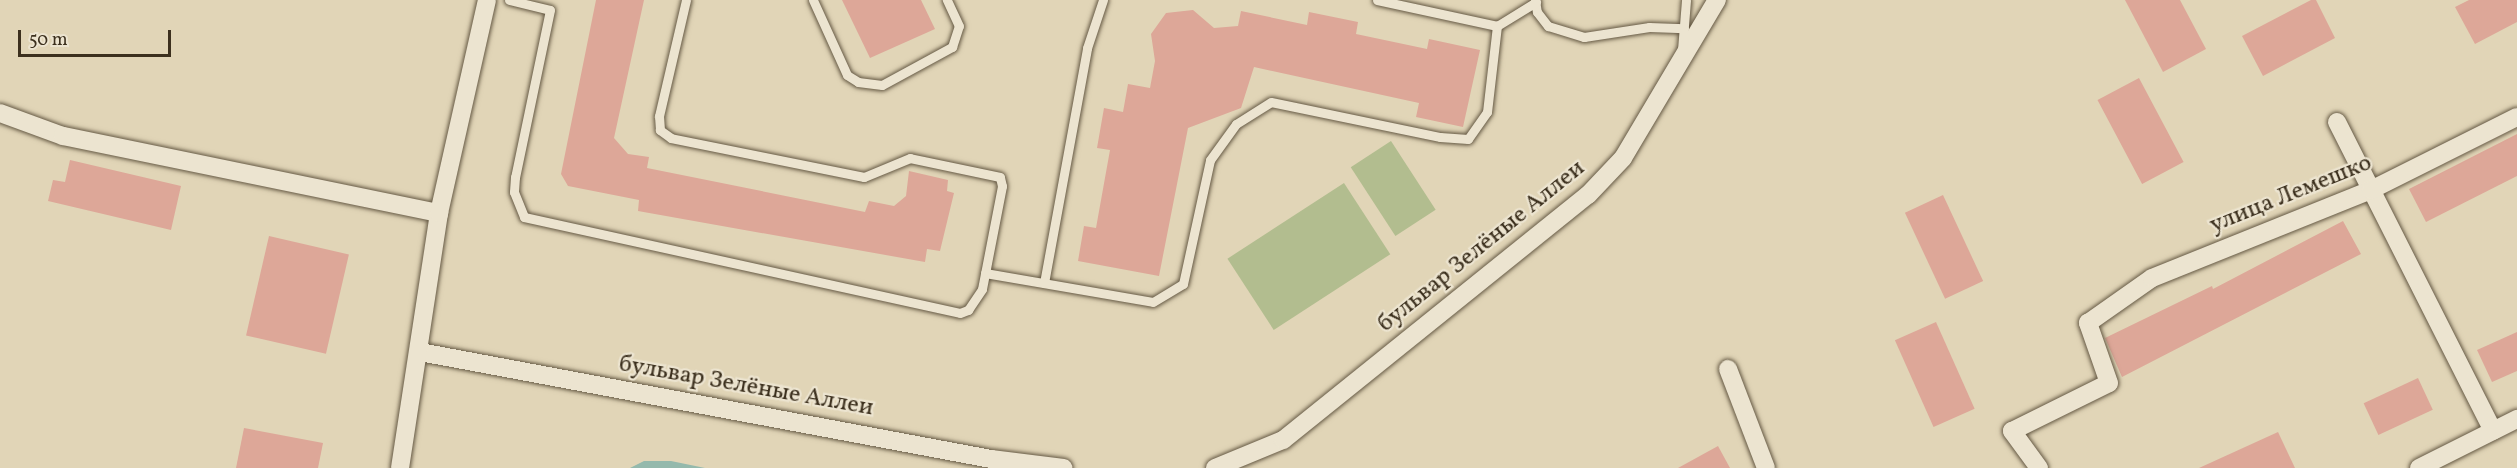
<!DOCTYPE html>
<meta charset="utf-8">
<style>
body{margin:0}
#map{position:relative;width:2517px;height:468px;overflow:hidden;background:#e1d5b7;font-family:Vollkorn,serif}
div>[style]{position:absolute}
.green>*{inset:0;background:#b2bd8f;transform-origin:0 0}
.water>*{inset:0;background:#94b9ac}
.building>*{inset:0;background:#dda798;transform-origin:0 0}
.roads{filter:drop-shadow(0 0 2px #655944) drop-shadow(0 0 2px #655944)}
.lane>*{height:9px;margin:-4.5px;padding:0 4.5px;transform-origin:4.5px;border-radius:4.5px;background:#ece4d0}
.street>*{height:18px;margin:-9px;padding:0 9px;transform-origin:9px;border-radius:9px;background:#ece4d0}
span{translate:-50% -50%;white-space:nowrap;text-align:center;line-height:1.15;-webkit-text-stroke:4.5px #ece4d0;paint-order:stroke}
.street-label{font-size:24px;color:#3c301e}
.scale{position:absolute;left:18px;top:30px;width:153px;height:27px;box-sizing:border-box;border:3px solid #3c301e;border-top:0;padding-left:8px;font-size:18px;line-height:21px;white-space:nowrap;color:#3c301e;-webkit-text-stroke:4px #ece4d0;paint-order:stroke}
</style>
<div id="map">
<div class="green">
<i style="left:1391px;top:141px;width:82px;height:48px;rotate:57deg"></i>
<i style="left:1344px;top:183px;width:85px;height:139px;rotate:57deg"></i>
</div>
<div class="water">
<i style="clip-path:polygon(644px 461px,671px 461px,705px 468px,630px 468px)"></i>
</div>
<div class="building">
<i style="clip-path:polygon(596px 0,644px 0,614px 138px,628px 154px,649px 157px,647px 168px,865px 212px,869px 201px,894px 206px,906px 196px,909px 171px,948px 180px,947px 191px,954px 193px,940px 251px,927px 249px,925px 262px,638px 211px,639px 200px,568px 186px,561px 174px)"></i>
<i style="clip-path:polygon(842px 0,921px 0,935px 29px,870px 58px)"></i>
<i style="clip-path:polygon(2125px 0,2180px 0,2206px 49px,2163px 72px)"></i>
<i style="clip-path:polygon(2311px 0,2316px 0,2335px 38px,2263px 76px,2242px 36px)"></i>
<i style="clip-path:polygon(2469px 0,2517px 0,2517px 22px,2475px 44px,2455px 7px)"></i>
<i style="clip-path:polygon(1193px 10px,1214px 28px,1238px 26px,1241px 11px,1307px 25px,1309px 12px,1358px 22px,1356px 34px,1427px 49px,1429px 39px,1480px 50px,1463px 127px,1416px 117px,1419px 103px,1254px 67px,1241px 108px,1188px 128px,1159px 276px,1078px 261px,1084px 226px,1096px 228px,1110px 150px,1097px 148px,1104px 108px,1123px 112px,1128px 84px,1150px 88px,1155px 61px,1151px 34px,1166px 13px)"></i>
<i style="left:2139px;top:78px;width:95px;height:47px;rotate:62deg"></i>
<i style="clip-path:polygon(2517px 134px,2517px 176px,2426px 222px,2409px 189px)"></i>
<i style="clip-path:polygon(70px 160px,181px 186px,171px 230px,48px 201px,53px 180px,65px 182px)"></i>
<i style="left:1943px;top:195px;width:95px;height:42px;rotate:65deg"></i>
<i style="clip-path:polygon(2343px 221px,2361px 254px,2122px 377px,2105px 338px,2212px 286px,2213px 289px)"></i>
<i style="left:269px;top:236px;width:82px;height:102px;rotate:13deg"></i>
<i style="left:1936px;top:322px;width:95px;height:45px;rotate:66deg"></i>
<i style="clip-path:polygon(2517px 332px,2517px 371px,2492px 382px,2477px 350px)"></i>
<i style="left:2418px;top:378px;width:35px;height:60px;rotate:65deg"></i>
<i style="clip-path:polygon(244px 428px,323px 443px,318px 468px,236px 468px)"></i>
<i style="clip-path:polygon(2278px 432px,2295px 468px,2199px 468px)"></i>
<i style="clip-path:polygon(1718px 446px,1730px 468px,1678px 468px)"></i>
</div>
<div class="roads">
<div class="lane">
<i style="left:509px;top:0;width:42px;rotate:13.7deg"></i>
<i style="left:550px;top:10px;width:171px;rotate:101.8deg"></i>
<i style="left:515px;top:177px;width:15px;rotate:94deg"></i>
<i style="left:514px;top:192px;width:27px;rotate:68deg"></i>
<i style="left:524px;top:217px;width:446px;rotate:12.4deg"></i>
<i style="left:960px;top:313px;width:9px;rotate:-21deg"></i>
<i style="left:968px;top:310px;width:25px;rotate:-56deg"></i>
<i style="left:982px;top:289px;width:105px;rotate:-79deg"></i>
<i style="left:1002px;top:186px;width:9px;rotate:-103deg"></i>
<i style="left:1000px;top:177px;width:92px;rotate:-168.1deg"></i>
<i style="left:910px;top:158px;width:50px;rotate:157.6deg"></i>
<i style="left:864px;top:177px;width:197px;rotate:-168.6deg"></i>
<i style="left:671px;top:138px;width:14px;rotate:-144deg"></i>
<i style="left:660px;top:130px;width:14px;rotate:-94deg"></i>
<i style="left:659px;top:116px;width:119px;rotate:-76.9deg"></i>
<i style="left:813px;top:0;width:82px;rotate:65.6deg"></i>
<i style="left:847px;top:75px;width:13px;rotate:32deg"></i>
<i style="left:858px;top:82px;width:24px;rotate:7deg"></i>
<i style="left:882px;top:85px;width:80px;rotate:-28.5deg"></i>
<i style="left:952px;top:47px;width:22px;rotate:-72deg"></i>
<i style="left:959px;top:26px;width:29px;rotate:-115deg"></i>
<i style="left:1377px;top:0;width:123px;rotate:12.2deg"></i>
<i style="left:1535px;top:0;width:12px;rotate:81deg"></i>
<i style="left:1537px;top:12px;width:18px;rotate:52deg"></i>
<i style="left:1548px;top:26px;width:38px;rotate:17deg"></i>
<i style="left:1584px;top:37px;width:66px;rotate:-8.7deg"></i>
<i style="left:1649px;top:27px;width:35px;rotate:2deg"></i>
<i style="left:1682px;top:50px;width:50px;rotate:-85.4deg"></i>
<i style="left:985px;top:273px;width:170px;rotate:9.8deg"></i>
<i style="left:1153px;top:302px;width:35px;rotate:-31deg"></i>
<i style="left:1183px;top:284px;width:127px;rotate:-77.7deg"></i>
<i style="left:1210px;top:160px;width:44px;rotate:-54.2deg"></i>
<i style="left:1236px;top:124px;width:41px;rotate:-32.2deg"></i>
<i style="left:1271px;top:102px;width:173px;rotate:11.7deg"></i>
<i style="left:1440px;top:137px;width:28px;rotate:4deg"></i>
<i style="left:1468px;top:139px;width:33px;rotate:-55deg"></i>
<i style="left:1487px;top:112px;width:87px;rotate:-83.4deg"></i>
<i style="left:1497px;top:26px;width:46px;rotate:-31.6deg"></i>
<i style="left:1044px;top:283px;width:239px;rotate:-79.6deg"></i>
<i style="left:1087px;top:48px;width:51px;rotate:-71.6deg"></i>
</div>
<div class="street">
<i style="left:0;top:113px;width:67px;rotate:20.1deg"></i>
<i style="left:63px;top:136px;width:384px;rotate:11.6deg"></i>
<i style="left:2337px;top:122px;width:346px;rotate:63.2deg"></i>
<i style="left:420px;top:352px;width:581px;rotate:10.61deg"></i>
<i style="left:991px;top:459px;width:73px;rotate:7.1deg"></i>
<i style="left:1728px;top:369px;width:106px;rotate:69deg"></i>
<i style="left:400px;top:468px;width:258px;rotate:-81.3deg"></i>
<i style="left:439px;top:213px;width:218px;rotate:-77.3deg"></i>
<i style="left:1215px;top:468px;width:74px;rotate:-22.4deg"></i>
<i style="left:1283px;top:440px;width:391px;rotate:-38.8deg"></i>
<i style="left:1588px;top:195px;width:51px;rotate:-46.6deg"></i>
<i style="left:1623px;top:158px;width:184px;rotate:-59.3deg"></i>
<i style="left:2039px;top:468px;width:46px;rotate:-126.1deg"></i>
<i style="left:2012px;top:431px;width:108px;rotate:-26.3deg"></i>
<i style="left:2109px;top:383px;width:64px;rotate:-109.3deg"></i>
<i style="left:2088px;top:323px;width:78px;rotate:-35.1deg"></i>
<i style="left:2152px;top:278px;width:236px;rotate:-21.9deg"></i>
<i style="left:2371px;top:190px;width:163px;rotate:-26.6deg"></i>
<i style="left:2419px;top:468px;width:110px;rotate:-26.6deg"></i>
</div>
</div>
<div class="street-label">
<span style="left:2291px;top:195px;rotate:-22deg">улица Лемешко</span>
<span style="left:1482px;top:247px;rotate:-39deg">бульвар Зелёные Аллеи</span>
<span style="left:746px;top:387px;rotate:10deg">бульвар Зелёные Аллеи</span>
</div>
<div class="scale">50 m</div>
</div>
